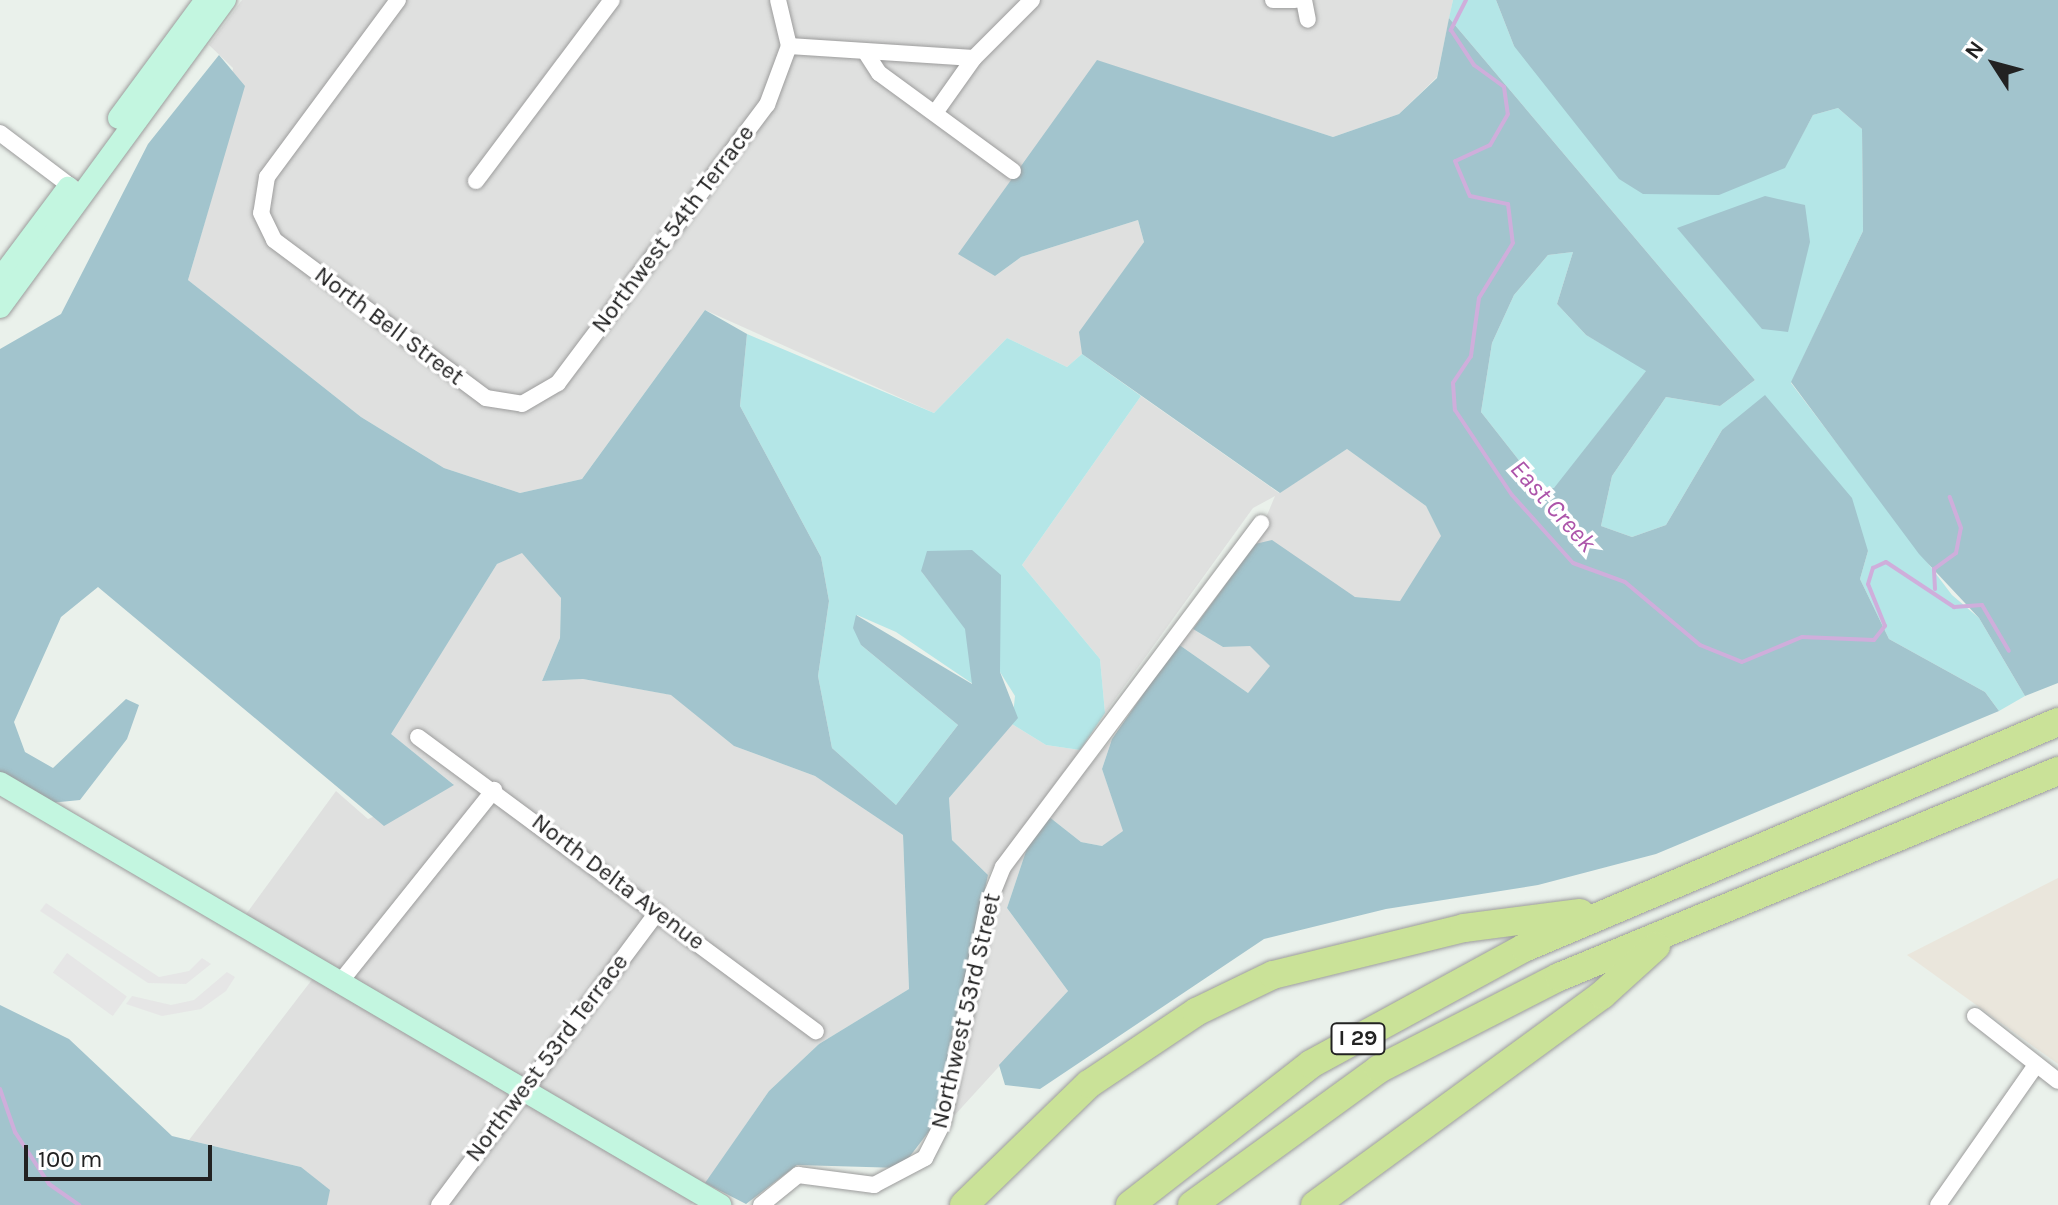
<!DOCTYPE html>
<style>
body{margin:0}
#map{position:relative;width:2058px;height:1205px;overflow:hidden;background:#eaf1eb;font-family:Karla,sans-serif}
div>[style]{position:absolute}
.residential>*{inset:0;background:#dfe0df}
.industrial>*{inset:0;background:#eae6dc}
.grass>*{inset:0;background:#b4e6e7}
.forest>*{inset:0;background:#a2c4cd}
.parking>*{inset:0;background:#e6e6e6;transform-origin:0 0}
.stream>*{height:4px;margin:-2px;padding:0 2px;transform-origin:2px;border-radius:2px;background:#cfaedb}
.roads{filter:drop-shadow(0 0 2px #9c9c9c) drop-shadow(0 0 2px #9c9c9c)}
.street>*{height:16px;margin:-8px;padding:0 8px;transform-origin:8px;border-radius:8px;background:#fff}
.secondary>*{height:22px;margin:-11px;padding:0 11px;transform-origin:11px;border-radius:11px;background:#c3f6e0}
.highway>*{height:28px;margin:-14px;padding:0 14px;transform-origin:14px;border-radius:14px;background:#cae298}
span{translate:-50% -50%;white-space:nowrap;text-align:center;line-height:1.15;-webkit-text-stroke:7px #fff;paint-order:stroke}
.shield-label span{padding:2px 6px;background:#fff;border:2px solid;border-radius:6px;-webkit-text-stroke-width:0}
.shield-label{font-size:22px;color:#222;font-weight:700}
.street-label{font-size:24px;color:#222}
.water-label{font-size:26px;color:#ac54aa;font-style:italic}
.north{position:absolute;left:1954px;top:24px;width:80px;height:80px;-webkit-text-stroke:6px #fff;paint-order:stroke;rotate:306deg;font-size:22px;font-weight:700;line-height:32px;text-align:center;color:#222}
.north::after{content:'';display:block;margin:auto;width:28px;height:36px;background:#222;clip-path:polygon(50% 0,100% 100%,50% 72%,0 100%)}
.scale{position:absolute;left:24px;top:1145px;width:188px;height:36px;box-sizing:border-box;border:4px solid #222;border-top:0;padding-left:10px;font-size:24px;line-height:28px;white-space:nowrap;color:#222;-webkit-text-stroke:6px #fff;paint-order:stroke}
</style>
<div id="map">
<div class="residential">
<i style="clip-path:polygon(242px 0,1453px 0,1437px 77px,1399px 114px,1333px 137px,1097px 61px,995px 276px,1021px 257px,1138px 220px,1144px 242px,1080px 332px,1082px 354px,1067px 367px,1007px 338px,934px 413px,705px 310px,582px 479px,520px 493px,444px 468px,361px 417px,188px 280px,222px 162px,233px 68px,209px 45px)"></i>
<i style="clip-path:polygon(1141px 396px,1279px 493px,1347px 449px,1426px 506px,1442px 537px,1400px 601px,1355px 597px,1255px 544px,1275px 496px,1253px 508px,1105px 713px,1100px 659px,1022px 565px)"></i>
<i style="clip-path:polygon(522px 552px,561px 598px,560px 638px,542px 681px,583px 679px,672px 695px,734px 746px,815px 776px,903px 835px,909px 989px,819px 1044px,769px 1091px,691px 1205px,327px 1205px,329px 1190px,301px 1167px,189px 1140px,324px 964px,244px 917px,336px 791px,368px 819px,453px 784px,390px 734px,497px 564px)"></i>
<i style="clip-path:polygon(1193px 629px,1223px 647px,1250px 645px,1271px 666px,1248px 693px,1178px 644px)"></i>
<i style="clip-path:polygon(1012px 724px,1046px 745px,1080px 750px,988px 875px,952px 840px,949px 798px)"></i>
<i style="clip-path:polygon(1112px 739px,1102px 769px,1124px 831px,1102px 846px,1081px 842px,1048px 816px)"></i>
<i style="clip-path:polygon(1029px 842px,1007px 908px,1068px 991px,953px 1117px,1000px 889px)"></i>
</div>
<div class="industrial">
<i style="clip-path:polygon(2058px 878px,2058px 1064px,1907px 955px)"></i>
</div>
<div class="grass">
<i style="clip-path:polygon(1453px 0,1496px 0,1514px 46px,1784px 168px,1813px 115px,1838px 108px,1862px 129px,1863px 231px,1791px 383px,1952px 595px,1979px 618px,2025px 696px,1999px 711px,1985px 692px,1889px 639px,1860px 579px,1868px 551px,1722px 430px,1666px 525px,1632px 537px,1601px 526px,1612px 476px,1666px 397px,1720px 406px,1755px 380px,1449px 18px)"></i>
<i style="clip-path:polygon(1573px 252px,1557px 304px,1586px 335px,1647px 370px,1555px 488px,1540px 487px,1481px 412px,1492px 343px,1514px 295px,1548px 255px)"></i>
<i style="clip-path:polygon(747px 334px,934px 413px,1007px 338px,1067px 367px,1082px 354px,1141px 396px,1022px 565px,1100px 659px,1105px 713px,1080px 750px,1046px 745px,1012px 724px,1015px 696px,1000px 672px,1000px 633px,921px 571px,966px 629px,973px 684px,896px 632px,857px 615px,861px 645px,958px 725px,896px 805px,832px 748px,818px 676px,829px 601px,821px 557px,740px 406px)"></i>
</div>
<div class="forest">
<i style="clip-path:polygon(1496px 0,2058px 0,2058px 683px,2025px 696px,1979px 618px,1919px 554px,1791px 382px,1863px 231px,1862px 129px,1838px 108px,1813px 115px,1785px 168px,1719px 195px,1643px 194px,1619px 179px,1514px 46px)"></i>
<i style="clip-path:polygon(evenodd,1449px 18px,1755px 380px,1720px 406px,1666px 397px,1612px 476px,1601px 526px,1632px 537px,1666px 525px,1722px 430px,1765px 395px,1852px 498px,1868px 551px,1860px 579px,1889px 639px,1985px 692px,1999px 711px,1656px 854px,1538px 885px,1386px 909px,1264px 939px,1040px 1089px,1005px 1085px,999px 1065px,1068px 991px,1007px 908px,1029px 842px,1048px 816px,1081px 842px,1102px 846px,1123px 831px,1102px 769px,1112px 739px,1178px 644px,1248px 693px,1270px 666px,1250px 646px,1223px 647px,1193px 629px,1255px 544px,1272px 540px,1355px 597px,1400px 601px,1441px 536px,1426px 506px,1347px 449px,1280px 493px,1082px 354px,1079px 332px,1144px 242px,1138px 220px,1021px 257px,995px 276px,958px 254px,1097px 60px,1333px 137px,1399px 114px,1437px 78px,1449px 18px,1573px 252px,1557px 304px,1586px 335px,1646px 371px,1554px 488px,1540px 487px,1481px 412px,1492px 343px,1514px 295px,1548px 255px,1573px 252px)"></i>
<i style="clip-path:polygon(219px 55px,245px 86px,188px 280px,361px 417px,444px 468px,520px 493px,582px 479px,705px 310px,747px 334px,740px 406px,821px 557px,829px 601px,818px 676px,832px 748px,896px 805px,958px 725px,861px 645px,853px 628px,856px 615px,972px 684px,965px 629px,921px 571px,927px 551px,972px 550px,1001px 575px,1000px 672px,1018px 718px,949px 798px,952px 840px,988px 875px,933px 1126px,901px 1168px,797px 1165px,746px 1204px,705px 1183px,769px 1091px,819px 1044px,909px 989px,903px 835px,815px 776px,734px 746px,671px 695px,583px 679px,542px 681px,560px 638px,561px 598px,522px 553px,497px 564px,391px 734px,454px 785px,384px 826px,98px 587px,61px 617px,14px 722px,25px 752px,53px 768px,126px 699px,139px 705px,127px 739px,80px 800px,50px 803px,0 772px,0 349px,61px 314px,148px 144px)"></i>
<i style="clip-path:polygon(1765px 196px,1805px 205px,1810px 242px,1788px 332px,1762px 329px,1677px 228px)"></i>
<i style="clip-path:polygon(0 1005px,69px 1039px,172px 1136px,301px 1167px,330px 1190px,327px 1205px,0 1205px)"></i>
</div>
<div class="parking">
<i style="clip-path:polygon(46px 903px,159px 977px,189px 971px,202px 958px,211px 964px,186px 984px,148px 983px,40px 911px)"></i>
<i style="left:67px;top:953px;width:74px;height:24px;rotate:36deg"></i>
<i style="clip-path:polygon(227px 972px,235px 977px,226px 991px,201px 1009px,162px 1016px,126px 1004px,132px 996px,171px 1005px,194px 1000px)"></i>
</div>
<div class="stream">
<i style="left:1466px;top:0;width:34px;rotate:117deg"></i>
<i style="left:1451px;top:30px;width:42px;rotate:56.7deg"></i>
<i style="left:1474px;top:65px;width:37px;rotate:36deg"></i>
<i style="left:1504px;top:87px;width:27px;rotate:82deg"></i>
<i style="left:1508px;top:114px;width:36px;rotate:120deg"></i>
<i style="left:1490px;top:145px;width:38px;rotate:155deg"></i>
<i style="left:1455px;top:161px;width:38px;rotate:67deg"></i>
<i style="left:1470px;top:196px;width:39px;rotate:12deg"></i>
<i style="left:1508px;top:204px;width:39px;rotate:83deg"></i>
<i style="left:1513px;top:243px;width:65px;rotate:121.7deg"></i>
<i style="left:1479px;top:298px;width:59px;rotate:97.9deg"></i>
<i style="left:1471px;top:356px;width:32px;rotate:124deg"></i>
<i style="left:1453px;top:383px;width:27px;rotate:86deg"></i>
<i style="left:1455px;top:410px;width:102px;rotate:56.2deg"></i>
<i style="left:1512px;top:495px;width:91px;rotate:48.1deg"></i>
<i style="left:1573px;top:563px;width:55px;rotate:20.1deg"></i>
<i style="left:1625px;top:582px;width:98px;rotate:40deg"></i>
<i style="left:1700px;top:645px;width:45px;rotate:22deg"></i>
<i style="left:1742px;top:662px;width:65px;rotate:-22.6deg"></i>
<i style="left:1802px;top:637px;width:72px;rotate:2.4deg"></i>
<i style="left:1874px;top:640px;width:18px;rotate:-52deg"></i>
<i style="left:1885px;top:626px;width:45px;rotate:-112deg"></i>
<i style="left:1868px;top:584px;width:17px;rotate:-73deg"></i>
<i style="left:1873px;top:568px;width:14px;rotate:-25deg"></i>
<i style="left:1886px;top:562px;width:82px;rotate:33.5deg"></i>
<i style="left:1954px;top:607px;width:28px;rotate:-4deg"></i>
<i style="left:1982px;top:605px;width:53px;rotate:59.6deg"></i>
<i style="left:1935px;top:589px;width:20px;rotate:-93deg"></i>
<i style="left:1934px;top:569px;width:27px;rotate:-36deg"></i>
<i style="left:1956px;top:553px;width:25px;rotate:-79deg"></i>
<i style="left:1961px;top:528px;width:33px;rotate:-110deg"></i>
<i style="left:0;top:1089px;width:46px;rotate:70.8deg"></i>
<i style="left:15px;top:1132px;width:62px;rotate:56.8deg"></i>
<i style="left:49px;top:1184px;width:37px;rotate:35deg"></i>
</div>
<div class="roads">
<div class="street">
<i style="left:398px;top:0;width:220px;rotate:126.5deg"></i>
<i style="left:267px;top:177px;width:36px;rotate:99deg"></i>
<i style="left:261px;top:213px;width:30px;rotate:64deg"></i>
<i style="left:274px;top:240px;width:264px;rotate:36.7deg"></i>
<i style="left:486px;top:398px;width:36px;rotate:9deg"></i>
<i style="left:522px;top:404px;width:42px;rotate:-30.3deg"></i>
<i style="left:558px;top:383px;width:348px;rotate:-53.1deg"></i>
<i style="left:767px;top:105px;width:63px;rotate:-69.6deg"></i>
<i style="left:789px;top:46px;width:47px;rotate:-103.4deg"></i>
<i style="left:1273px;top:0;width:22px"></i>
<i style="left:1304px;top:0;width:20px;rotate:79deg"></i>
<i style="left:789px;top:46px;width:185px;rotate:3.7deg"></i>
<i style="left:974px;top:58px;width:82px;rotate:-45deg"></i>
<i style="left:866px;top:53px;width:24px;rotate:57deg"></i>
<i style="left:879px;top:73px;width:166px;rotate:36.2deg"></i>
<i style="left:935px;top:113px;width:67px;rotate:-54.7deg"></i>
<i style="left:0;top:133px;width:96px;rotate:37deg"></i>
<i style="left:476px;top:181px;width:226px;rotate:-53.1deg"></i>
<i style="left:418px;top:737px;width:495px;rotate:36.5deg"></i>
<i style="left:341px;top:981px;width:245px;rotate:-51.3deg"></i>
<i style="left:1975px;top:1016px;width:105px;rotate:38.1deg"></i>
<i style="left:439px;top:1205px;width:365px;rotate:-53.3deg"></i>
<i style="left:761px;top:1205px;width:48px;rotate:-39deg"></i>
<i style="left:798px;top:1175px;width:77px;rotate:7.5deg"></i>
<i style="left:874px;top:1185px;width:58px;rotate:-27.9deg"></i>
<i style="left:925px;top:1158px;width:39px;rotate:-63deg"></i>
<i style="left:943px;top:1123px;width:224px;rotate:-78.4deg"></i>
<i style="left:988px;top:904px;width:40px;rotate:-68deg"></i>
<i style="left:1003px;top:867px;width:430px;rotate:-53.1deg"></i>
<i style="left:1938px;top:1205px;width:171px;rotate:-55deg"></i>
</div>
<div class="secondary">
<i style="left:119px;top:118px;width:147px;rotate:-53.6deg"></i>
<i style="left:0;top:279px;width:114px;rotate:-53.2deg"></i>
<i style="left:0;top:307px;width:381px;rotate:-53.8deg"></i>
<i style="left:0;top:783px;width:835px;rotate:30.38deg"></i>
</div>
<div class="highway">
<i style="left:964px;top:1205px;width:174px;rotate:-44.1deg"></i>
<i style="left:1089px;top:1084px;width:129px;rotate:-33.9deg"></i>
<i style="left:1196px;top:1012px;width:85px;rotate:-25.7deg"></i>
<i style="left:1273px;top:975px;width:197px;rotate:-13.8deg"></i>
<i style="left:1464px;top:928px;width:117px;rotate:-7.4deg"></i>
<i style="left:1130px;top:1205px;width:229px;rotate:-37.9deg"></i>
<i style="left:1311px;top:1064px;width:243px;rotate:-28.6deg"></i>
<i style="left:1524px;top:948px;width:580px;rotate:-22.94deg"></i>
<i style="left:1192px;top:1205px;width:231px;rotate:-36deg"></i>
<i style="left:1379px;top:1069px;width:202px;rotate:-27.1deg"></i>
<i style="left:1559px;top:977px;width:540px;rotate:-22.43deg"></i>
<i style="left:1315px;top:1205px;width:356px;rotate:-36.2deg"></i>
<i style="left:1602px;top:995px;width:73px;rotate:-42.2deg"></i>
</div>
</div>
<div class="shield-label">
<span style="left:1358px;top:1039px">I 29</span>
</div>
<div class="street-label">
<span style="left:673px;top:229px;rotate:-53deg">Northwest 54th Terrace</span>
<span style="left:389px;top:326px;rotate:37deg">North Bell Street</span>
<span style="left:618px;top:882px;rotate:37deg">North Delta Avenue</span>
<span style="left:966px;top:1011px;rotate:-77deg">Northwest 53rd Street</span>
<span style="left:547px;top:1058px;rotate:-53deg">Northwest 53rd Terrace</span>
</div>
<div class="water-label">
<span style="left:1553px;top:506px;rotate:48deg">East Creek</span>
</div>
<div class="north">N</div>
<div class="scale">100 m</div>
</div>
